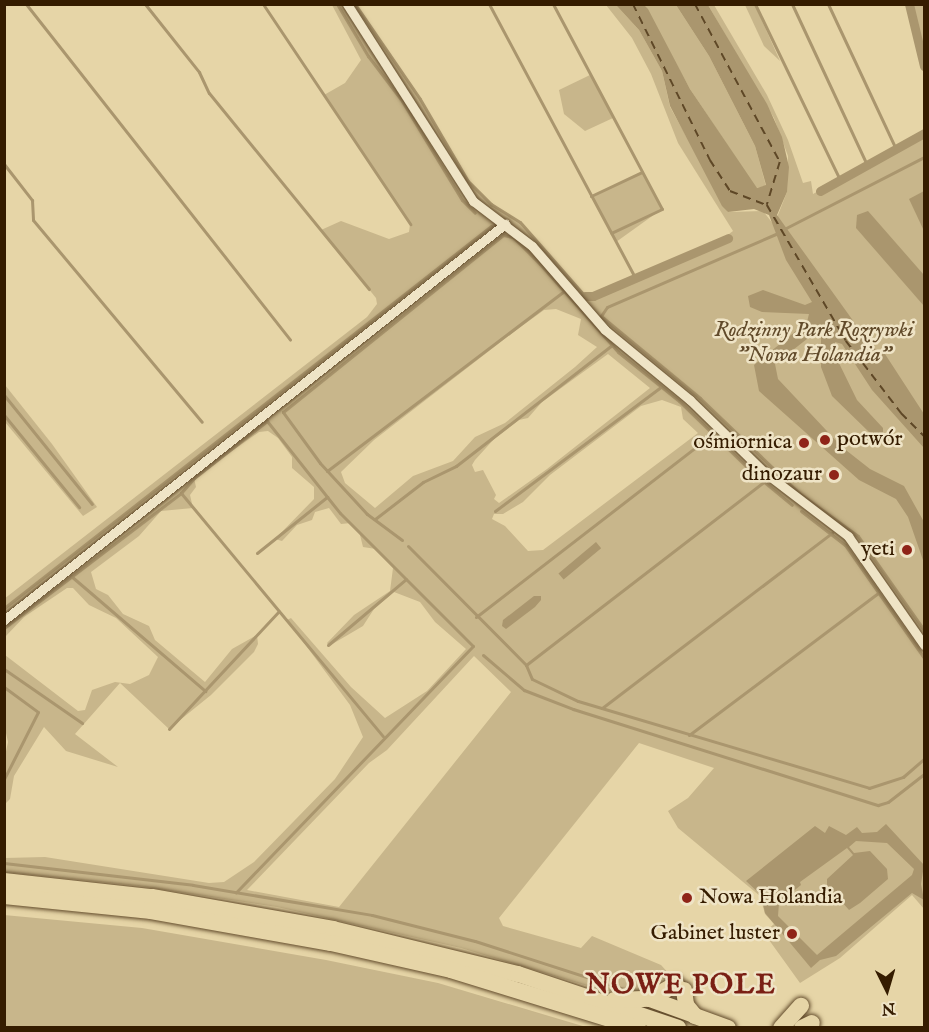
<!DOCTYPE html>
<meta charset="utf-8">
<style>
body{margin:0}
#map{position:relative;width:929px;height:1032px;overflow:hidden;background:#e6d5a7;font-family:"IM FELL English",serif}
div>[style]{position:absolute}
.green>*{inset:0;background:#c8b68b}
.water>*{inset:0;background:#aa966e;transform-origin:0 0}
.stream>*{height:3px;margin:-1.5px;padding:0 1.5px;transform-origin:1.5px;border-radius:1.5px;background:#aa966e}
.canal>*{height:9px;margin:-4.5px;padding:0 4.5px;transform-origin:4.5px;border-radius:4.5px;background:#aa966e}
.ferry>*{height:1.5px;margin-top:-0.75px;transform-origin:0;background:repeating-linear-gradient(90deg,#5e4726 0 8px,transparent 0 14px)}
.roads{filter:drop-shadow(0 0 2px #614a2a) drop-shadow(0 0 2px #614a2a)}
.minor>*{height:9px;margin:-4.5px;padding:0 4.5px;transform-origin:4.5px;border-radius:4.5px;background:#efe4c6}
.motorway>*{height:16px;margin:-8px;padding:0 8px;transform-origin:8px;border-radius:8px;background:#e6d5a7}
.dots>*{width:16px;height:16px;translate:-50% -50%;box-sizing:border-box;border:3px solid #efe4c6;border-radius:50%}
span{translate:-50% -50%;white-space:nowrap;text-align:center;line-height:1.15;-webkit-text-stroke:5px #efe4c6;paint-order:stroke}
.park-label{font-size:22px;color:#614a2a;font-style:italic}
.poi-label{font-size:22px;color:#351c00}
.left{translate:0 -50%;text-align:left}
.right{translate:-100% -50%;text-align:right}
.district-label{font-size:28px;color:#7a1f14;font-weight:700;letter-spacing:1.5px}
.frame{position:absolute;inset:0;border:6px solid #351c00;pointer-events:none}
.north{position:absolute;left:857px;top:960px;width:60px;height:60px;-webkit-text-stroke:4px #efe4c6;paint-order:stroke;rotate:175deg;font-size:16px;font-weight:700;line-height:24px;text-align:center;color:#351c00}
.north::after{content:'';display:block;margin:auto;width:21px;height:27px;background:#351c00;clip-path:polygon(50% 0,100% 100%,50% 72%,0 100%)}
</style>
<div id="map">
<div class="green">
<i style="clip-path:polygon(evenodd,332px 5px,355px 5px,420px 99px,468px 181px,490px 204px,520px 222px,586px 296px,717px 243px,733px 231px,678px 143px,651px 74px,632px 38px,606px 5px,616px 5px,639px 30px,662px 71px,670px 107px,728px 212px,763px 211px,774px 225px,787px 192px,788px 156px,774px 118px,708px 5px,714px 5px,767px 95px,788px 140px,803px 183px,811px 181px,813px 194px,924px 133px,924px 909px,912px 895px,840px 958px,800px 983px,764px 933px,774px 924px,765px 914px,760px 896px,678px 828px,668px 811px,688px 798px,714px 768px,639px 743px,499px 918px,503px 926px,581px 948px,592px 936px,661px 965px,671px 976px,666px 980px,656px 976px,644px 982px,638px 994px,601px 990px,461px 948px,277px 907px,139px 886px,5px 872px,5px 858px,45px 857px,209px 883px,224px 882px,254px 862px,335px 779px,363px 737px,350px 705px,287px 620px,291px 618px,351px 687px,385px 718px,427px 691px,466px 649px,435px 622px,420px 602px,394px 592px,374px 609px,363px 626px,329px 646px,327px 643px,354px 615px,390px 591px,393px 568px,376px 549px,363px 547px,359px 531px,351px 523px,341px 524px,329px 508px,315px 512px,312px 520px,297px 525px,282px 541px,275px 539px,314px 499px,314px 487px,292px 468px,292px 457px,278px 438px,268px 431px,259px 432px,194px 478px,196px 487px,190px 495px,193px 508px,161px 511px,139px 536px,91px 572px,96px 589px,108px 595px,123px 614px,149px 626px,155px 640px,205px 682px,232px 649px,257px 635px,258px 644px,254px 652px,211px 695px,169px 729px,120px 683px,75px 734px,118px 767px,66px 751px,44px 727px,14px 776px,10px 799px,5px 804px,5px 756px,8px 742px,4px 724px,5px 655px,78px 711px,85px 710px,92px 690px,115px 682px,130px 684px,149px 675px,158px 657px,116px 618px,89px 605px,73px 588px,67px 588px,24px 617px,5px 637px,4px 599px,367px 317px,377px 304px,376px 298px,321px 230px,341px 221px,389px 239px,409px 232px,410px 224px,324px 95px,345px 83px,361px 60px,332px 5px,556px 309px,581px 319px,578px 335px,597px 347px,575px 367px,505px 423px,475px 437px,453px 461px,413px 476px,375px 508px,345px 483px,341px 472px,374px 440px,515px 331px,544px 310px,556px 309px,332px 5px,608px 354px,650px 388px,547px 469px,499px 503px,494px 499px,496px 495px,483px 470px,475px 472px,472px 465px,475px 460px,495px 438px,519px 420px,528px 418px,542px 402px,608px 354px,332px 5px,662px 400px,681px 407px,683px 419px,698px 433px,543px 550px,528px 551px,505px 526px,492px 519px,494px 514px,503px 514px,523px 502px,550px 475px,641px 406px,662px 400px,332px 5px,474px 656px,511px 692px,339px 907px,247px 890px,369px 763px,387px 750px,474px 656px)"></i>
<i style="clip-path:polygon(644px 5px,676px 5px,709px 56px,755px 146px,766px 186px,756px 188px,690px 89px)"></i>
<i style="clip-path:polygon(745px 5px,755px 5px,780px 61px,764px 46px)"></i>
<i style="clip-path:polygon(909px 5px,924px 5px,924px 66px,914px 19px)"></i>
<i style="clip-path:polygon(590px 75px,613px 118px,585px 131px,564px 114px,559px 90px)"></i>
<i style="clip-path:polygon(642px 172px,662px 209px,616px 242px,591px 196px)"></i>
<i style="clip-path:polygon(5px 385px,52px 444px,97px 507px,83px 516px,5px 422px)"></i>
<i style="clip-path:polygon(4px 915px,142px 928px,326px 960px,438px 983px,586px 1027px,5px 1027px)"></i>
</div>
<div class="water">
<i style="clip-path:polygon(616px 5px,644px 5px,648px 9px,690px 89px,757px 188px,766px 185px,755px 146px,709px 56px,676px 5px,708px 5px,767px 104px,782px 137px,789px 167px,787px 192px,777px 215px,872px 347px,885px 354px,924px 414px,924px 448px,872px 390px,842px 344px,835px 342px,836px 357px,857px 400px,883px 428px,883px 437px,869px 432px,832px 396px,821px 367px,821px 328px,775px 364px,778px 379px,842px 447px,870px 469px,904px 486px,924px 522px,924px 563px,908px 517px,896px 499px,859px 480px,759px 391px,754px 365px,807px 322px,809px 314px,762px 312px,750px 307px,748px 296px,763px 290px,805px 305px,812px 302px,786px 260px,769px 215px,754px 209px,728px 212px,722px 206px,670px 106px,662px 71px,639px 30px)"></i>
<i style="clip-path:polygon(924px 191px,924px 231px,909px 199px)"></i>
<i style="clip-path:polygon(868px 211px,924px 275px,924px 306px,856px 228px,857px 215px)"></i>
<i style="left:596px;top:542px;width:8px;height:49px;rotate:50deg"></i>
<i style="clip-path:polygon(534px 596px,541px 596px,541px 600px,535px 607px,506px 629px,502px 626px,503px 620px)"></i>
<i style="clip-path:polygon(evenodd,886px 824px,924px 865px,921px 884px,924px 900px,912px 893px,836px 956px,820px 960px,811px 968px,765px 913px,761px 895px,746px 881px,815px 826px,825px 833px,829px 826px,846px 835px,857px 827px,862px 833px,877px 832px,886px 824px,856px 841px,887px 843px,914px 869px,912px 875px,817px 955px,778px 916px,779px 903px,801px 885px,800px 882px,847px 848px,853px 855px,827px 879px,827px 885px,849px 910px,860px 903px,888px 879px,887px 869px,870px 851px,854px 853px,849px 847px,856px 841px)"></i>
</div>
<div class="stream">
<i style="left:26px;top:4px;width:427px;rotate:51.8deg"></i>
<i style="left:145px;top:4px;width:87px;rotate:51.5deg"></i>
<i style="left:199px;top:72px;width:23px;rotate:65deg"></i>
<i style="left:209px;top:93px;width:253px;rotate:50.8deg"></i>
<i style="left:263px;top:4px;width:265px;rotate:56.2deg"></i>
<i style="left:337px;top:4px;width:61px;rotate:59.2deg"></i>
<i style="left:368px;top:56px;width:56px;rotate:52.9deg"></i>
<i style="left:402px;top:101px;width:116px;rotate:58.8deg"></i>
<i style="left:462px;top:200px;width:18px;rotate:45deg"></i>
<i style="left:355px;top:4px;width:115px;rotate:55.6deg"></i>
<i style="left:420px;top:99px;width:95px;rotate:59.7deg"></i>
<i style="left:468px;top:181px;width:33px;rotate:45deg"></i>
<i style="left:491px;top:204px;width:34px;rotate:32deg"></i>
<i style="left:520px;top:222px;width:98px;rotate:48.7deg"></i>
<i style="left:489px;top:4px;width:310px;rotate:61.9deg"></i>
<i style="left:553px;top:4px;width:232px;rotate:62deg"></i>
<i style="left:662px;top:209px;width:56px;rotate:154.8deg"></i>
<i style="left:755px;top:4px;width:195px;rotate:64.2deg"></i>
<i style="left:792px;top:4px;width:178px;rotate:65deg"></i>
<i style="left:828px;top:4px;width:160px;rotate:64.9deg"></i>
<i style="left:4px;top:164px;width:46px;rotate:52.1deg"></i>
<i style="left:32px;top:200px;width:20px;rotate:87deg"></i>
<i style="left:33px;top:220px;width:263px;rotate:50.1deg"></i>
<i style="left:591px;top:196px;width:56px;rotate:-25.2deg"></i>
<i style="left:786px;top:228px;width:155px;rotate:-27.2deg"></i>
<i style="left:778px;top:233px;width:186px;rotate:156.6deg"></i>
<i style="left:607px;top:307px;width:11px;rotate:124deg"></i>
<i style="left:601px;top:316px;width:129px;rotate:39.6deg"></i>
<i style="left:700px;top:398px;width:137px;rotate:43.8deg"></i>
<i style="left:799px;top:493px;width:73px;rotate:36.1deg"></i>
<i style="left:858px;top:536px;width:115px;rotate:54.9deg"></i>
<i style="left:4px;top:395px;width:140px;rotate:51.1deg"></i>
<i style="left:4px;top:415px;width:119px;rotate:50.8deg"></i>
<i style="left:327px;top:471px;width:296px;rotate:-37.2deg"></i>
<i style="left:181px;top:493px;width:316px;rotate:50.3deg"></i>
<i style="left:495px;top:511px;width:207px;rotate:-36.8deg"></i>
<i style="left:801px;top:511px;width:56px;rotate:37.7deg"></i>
<i style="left:845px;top:545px;width:138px;rotate:55deg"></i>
<i style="left:375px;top:519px;width:61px;rotate:-37.6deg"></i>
<i style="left:423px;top:482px;width:37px;rotate:-26deg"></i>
<i style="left:456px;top:466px;width:197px;rotate:-37.8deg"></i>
<i style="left:402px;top:540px;width:44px;rotate:-143.4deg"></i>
<i style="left:367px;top:514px;width:69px;rotate:-132.7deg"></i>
<i style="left:320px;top:463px;width:63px;rotate:-126deg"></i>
<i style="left:283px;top:412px;width:282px;rotate:-38.8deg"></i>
<i style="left:503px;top:235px;width:10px;rotate:11deg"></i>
<i style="left:513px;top:237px;width:38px;rotate:45deg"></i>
<i style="left:540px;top:264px;width:118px;rotate:48.4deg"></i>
<i style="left:618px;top:352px;width:78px;rotate:38.8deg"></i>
<i style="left:679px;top:401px;width:100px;rotate:44.2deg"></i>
<i style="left:751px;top:471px;width:53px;rotate:39.7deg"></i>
<i style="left:408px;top:546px;width:168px;rotate:45.2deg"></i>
<i style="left:526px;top:665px;width:15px;rotate:67deg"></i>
<i style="left:532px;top:679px;width:51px;rotate:25.6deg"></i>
<i style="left:578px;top:701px;width:304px;rotate:16.6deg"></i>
<i style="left:869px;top:788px;width:36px;rotate:-18deg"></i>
<i style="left:903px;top:777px;width:28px;rotate:-41deg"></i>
<i style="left:257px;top:553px;width:90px;rotate:-38.7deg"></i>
<i style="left:71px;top:576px;width:177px;rotate:40.6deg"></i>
<i style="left:4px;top:608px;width:619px;rotate:-38.11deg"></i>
<i style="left:476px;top:617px;width:299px;rotate:-37.7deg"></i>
<i style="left:4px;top:628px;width:223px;rotate:-37.3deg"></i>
<i style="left:181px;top:493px;width:20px;rotate:-49deg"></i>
<i style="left:194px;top:478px;width:93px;rotate:-38deg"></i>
<i style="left:267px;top:421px;width:117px;rotate:51.6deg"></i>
<i style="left:340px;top:513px;width:188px;rotate:45deg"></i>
<i style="left:473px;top:646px;width:342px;rotate:133.9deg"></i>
<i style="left:328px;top:645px;width:102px;rotate:-40.2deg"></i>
<i style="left:483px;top:655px;width:54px;rotate:40.5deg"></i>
<i style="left:524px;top:690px;width:53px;rotate:21.2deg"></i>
<i style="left:573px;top:709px;width:320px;rotate:17.5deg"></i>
<i style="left:878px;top:805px;width:10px;rotate:-17deg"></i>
<i style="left:888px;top:802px;width:46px;rotate:-37.9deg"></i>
<i style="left:526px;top:665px;width:300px;rotate:-37.6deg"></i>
<i style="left:4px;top:669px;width:95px;rotate:34.7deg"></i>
<i style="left:4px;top:687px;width:42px;rotate:36.3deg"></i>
<i style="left:38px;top:712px;width:75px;rotate:116.9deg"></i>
<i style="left:602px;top:708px;width:289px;rotate:-37.3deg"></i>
<i style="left:169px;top:729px;width:161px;rotate:-47deg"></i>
<i style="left:689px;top:735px;width:236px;rotate:-36.9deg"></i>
<i style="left:4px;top:863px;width:190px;rotate:6.6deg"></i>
<i style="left:193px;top:885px;width:181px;rotate:9.5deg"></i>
<i style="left:372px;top:915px;width:106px;rotate:14.2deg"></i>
<i style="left:475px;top:941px;width:166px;rotate:17.9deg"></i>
</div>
<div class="canal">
<i style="left:909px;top:4px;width:64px;rotate:76.4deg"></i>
<i style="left:820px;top:191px;width:119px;rotate:-29.1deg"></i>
<i style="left:585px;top:296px;width:8px"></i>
<i style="left:593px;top:296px;width:147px;rotate:-23.2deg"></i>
</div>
<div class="ferry">
<i style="left:633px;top:4px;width:174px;rotate:63.7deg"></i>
<i style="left:710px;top:160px;width:37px;rotate:57deg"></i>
<i style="left:730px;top:191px;width:40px;rotate:21deg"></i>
<i style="left:767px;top:205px;width:157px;rotate:59.8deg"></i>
<i style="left:846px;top:341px;width:91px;rotate:52.6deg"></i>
<i style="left:901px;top:413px;width:33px;rotate:45deg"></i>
<i style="left:695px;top:4px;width:179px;rotate:61.7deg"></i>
<i style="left:780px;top:162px;width:45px;rotate:106.8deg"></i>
</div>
<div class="roads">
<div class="minor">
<i style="left:347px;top:4px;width:234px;rotate:57.4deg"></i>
<i style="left:473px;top:201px;width:74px;rotate:37.3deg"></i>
<i style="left:532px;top:246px;width:111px;rotate:49deg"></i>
<i style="left:605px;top:330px;width:110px;rotate:39.5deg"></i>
<i style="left:690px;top:400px;width:103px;rotate:44.2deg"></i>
<i style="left:764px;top:472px;width:106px;rotate:37.3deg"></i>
<i style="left:848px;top:536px;width:133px;rotate:55.1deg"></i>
<i style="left:4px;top:620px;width:639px;rotate:-38.32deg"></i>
</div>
<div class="motorway">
<i style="left:4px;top:881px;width:149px;rotate:6.2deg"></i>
<i style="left:152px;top:897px;width:184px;rotate:10deg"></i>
<i style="left:333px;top:929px;width:190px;rotate:13.7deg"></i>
<i style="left:518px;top:974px;width:169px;rotate:18.6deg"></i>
<i style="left:4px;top:896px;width:148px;rotate:5.8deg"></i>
<i style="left:151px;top:911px;width:183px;rotate:10.1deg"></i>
<i style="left:331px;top:943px;width:123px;rotate:12.7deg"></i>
<i style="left:451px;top:970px;width:196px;rotate:17.2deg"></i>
<i style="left:684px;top:990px;width:15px;rotate:82deg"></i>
<i style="left:686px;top:1005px;width:14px;rotate:51deg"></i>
<i style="left:695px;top:1016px;width:35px;rotate:20deg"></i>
<i style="left:650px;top:999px;width:47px;rotate:20deg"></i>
<i style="left:614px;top:1000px;width:36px;rotate:-2deg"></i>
<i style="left:650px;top:999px;width:30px;rotate:-30deg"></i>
<i style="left:781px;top:1028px;width:30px;rotate:-48deg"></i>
<i style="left:802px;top:1028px;width:11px;rotate:-27deg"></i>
</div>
</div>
<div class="dots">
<i style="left:825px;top:440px;background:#8f2418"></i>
<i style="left:804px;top:443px;background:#8f2418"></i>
<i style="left:834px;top:475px;background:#8f2418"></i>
<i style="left:907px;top:550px;background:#8f2418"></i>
<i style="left:687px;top:898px;background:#8f2418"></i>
<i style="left:792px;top:934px;background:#8f2418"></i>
</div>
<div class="park-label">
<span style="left:814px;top:343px">Rodzinny Park Rozrywki<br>"Nowa Holandia"</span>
</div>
<div class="poi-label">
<span class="left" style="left:837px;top:440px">potwór</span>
<span class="right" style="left:792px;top:443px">ośmiornica</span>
<span class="right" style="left:822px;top:475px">dinozaur</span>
<span class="right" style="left:895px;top:550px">yeti</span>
<span class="left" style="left:699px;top:898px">Nowa Holandia</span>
<span class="right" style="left:780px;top:934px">Gabinet luster</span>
</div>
<div class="district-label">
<span style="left:681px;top:986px">NOWE POLE</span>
</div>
<div class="frame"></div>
<div class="north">N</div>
</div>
